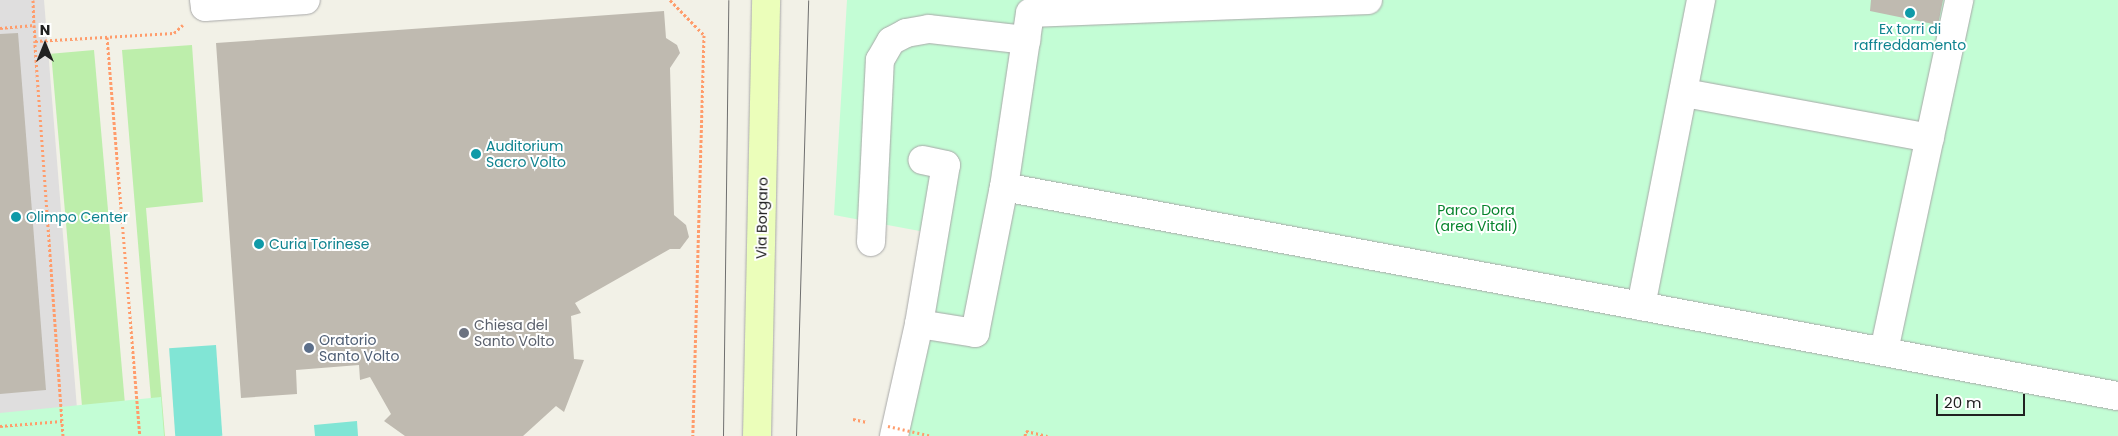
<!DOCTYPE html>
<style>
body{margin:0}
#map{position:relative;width:2118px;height:436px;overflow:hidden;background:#f2f1e7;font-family:Poppins,sans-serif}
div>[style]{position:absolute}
.residential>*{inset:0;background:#dfdede}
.grass>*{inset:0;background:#bdeeab;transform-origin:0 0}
.park>*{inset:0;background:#c3fdd5}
.pitch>*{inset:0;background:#81e5d5;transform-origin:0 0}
.building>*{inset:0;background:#bfbab0}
.path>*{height:3px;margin-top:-1.5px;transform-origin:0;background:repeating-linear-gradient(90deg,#ff9c6b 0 2.5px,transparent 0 5px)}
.roads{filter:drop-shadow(0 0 1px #a8a8a8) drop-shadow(0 0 1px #a8a8a8)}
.street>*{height:28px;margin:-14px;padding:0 14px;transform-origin:14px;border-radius:14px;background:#fff}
.secondary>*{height:28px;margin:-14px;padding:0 14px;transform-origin:14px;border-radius:14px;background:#ebfeba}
.tram>*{height:1px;margin:-0.5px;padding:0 0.5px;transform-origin:0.5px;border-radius:0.5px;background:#6f6f6f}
.path-bridge>*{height:3px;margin-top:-1.5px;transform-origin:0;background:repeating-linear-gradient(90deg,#ff9c6b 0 2.5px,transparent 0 5px)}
.dots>*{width:14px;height:14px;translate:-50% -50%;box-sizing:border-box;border:2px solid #fff;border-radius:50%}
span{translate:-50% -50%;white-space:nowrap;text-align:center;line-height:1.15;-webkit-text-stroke:4px #fff;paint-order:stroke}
.culture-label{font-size:14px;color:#0d838f}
.left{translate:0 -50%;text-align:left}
.park-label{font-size:14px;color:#06842c}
.street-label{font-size:14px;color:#212121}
.worship-label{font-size:14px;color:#5b616d}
.service-label{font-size:14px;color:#4e5e75}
.north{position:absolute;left:20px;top:20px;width:50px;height:50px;-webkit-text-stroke:4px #fff;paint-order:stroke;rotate:0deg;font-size:14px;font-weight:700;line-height:20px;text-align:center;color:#212121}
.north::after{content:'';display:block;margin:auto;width:18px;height:22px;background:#212121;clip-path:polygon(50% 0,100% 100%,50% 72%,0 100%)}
.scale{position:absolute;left:1936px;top:394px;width:89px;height:22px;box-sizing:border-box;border:2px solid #212121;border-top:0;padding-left:6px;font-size:15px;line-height:18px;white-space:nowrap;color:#212121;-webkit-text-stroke:4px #fff;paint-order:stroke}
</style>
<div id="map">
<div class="residential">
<i style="clip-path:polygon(0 0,44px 0,78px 421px,0 426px)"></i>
</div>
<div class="grass">
<i style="clip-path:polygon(192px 45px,203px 202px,146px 208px,165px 436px,154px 436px,122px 50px)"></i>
<i style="left:94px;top:50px;width:380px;height:43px;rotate:85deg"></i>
</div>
<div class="park">
<i style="clip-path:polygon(847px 0,2118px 0,2118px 436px,893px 436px,925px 232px,834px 215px)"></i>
<i style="clip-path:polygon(161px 397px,164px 436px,0 436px,0 413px)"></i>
</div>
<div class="pitch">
<i style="left:216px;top:345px;width:91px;height:47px;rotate:86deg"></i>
<i style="clip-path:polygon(357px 421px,358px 436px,315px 436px,314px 425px)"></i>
</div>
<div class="building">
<i style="clip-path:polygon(1871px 0,1943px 0,1938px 25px,1870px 11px)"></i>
<i style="clip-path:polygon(664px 11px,666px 38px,677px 45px,680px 53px,670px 68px,674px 215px,686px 225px,689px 237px,680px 249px,670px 249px,575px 303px,581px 313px,571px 316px,574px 359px,584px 360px,564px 412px,556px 406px,523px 436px,405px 436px,384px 421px,391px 414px,370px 377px,360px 380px,359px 365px,296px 370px,297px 394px,241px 398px,216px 43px)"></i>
<i style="clip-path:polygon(18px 33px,46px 390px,0 394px,0 34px)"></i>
</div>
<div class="path">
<i style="left:33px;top:0;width:25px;rotate:88deg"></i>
<i style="left:670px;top:0;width:49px;rotate:45.8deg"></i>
<i style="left:704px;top:35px;width:401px;rotate:91.6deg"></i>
<i style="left:0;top:28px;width:34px;rotate:-5deg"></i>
<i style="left:34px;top:25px;width:16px;rotate:86deg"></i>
<i style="left:107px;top:37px;width:400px;rotate:85.3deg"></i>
<i style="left:853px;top:419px;width:14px;rotate:12deg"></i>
<i style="left:0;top:426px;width:62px;rotate:-4.6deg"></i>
<i style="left:63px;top:436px;width:396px;rotate:-94.1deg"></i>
<i style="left:35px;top:41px;width:139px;rotate:-3.3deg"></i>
<i style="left:174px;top:33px;width:12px;rotate:-42deg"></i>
<i style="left:1025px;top:436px;width:5px;rotate:-79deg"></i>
<i style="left:1026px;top:431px;width:22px;rotate:13deg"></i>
</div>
<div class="roads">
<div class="street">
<i style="left:204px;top:0;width:7px;rotate:82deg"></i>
<i style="left:205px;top:7px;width:101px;rotate:-4deg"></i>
<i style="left:1368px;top:0;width:338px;rotate:177.8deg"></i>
<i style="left:1030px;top:13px;width:176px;rotate:98.5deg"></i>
<i style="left:1004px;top:187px;width:648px;rotate:10.58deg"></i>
<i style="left:1641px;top:306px;width:312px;rotate:-78.9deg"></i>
<i style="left:1685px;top:93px;width:249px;rotate:10.4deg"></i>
<i style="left:871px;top:242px;width:182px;rotate:-87.2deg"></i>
<i style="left:880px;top:60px;width:22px;rotate:-60deg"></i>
<i style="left:891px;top:41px;width:17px;rotate:-28deg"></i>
<i style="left:906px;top:33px;width:23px;rotate:-10deg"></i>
<i style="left:929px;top:29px;width:98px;rotate:6.5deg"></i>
<i style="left:1641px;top:306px;width:485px;rotate:10.7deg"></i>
<i style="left:919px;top:324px;width:161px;rotate:-80.4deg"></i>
<i style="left:946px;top:165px;width:24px;rotate:-168deg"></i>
<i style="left:1884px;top:351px;width:359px;rotate:-77.9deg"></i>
<i style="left:894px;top:436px;width:115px;rotate:-77.4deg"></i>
<i style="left:919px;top:324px;width:57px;rotate:9.1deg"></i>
<i style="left:975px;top:333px;width:149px;rotate:-78.8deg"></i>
</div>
<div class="secondary">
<i style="left:757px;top:436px;width:436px;rotate:-88.8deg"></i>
</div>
</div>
<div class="tram">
<i style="left:723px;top:436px;width:436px;rotate:-89.3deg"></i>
<i style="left:796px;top:436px;width:436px;rotate:-88.4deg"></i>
</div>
<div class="path-bridge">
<i style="left:888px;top:426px;width:45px;rotate:12.8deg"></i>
</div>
<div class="dots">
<i style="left:1910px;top:13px;background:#0f9aa8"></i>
<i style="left:476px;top:154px;background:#0f9aa8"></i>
<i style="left:16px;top:217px;background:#0f9aa8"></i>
<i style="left:259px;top:244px;background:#0f9aa8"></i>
<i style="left:464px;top:333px;background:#6b7280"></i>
<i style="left:309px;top:348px;background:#5c6f8a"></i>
</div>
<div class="culture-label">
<span style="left:1910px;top:37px">Ex torri di<br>raffreddamento</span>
<span class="left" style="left:486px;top:154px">Auditorium<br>Sacro Volto</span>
<span class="left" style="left:26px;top:217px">Olimpo Center</span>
<span class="left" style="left:269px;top:244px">Curia Torinese</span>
</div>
<div class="park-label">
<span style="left:1476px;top:218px">Parco Dora<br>(area Vitali)</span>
</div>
<div class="street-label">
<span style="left:762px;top:218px;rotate:-89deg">Via Borgaro</span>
</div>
<div class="worship-label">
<span class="left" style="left:474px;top:333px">Chiesa del<br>Santo Volto</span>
</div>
<div class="service-label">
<span class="left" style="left:319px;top:348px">Oratorio<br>Santo Volto</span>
</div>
<div class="north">N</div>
<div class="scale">20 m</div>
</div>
